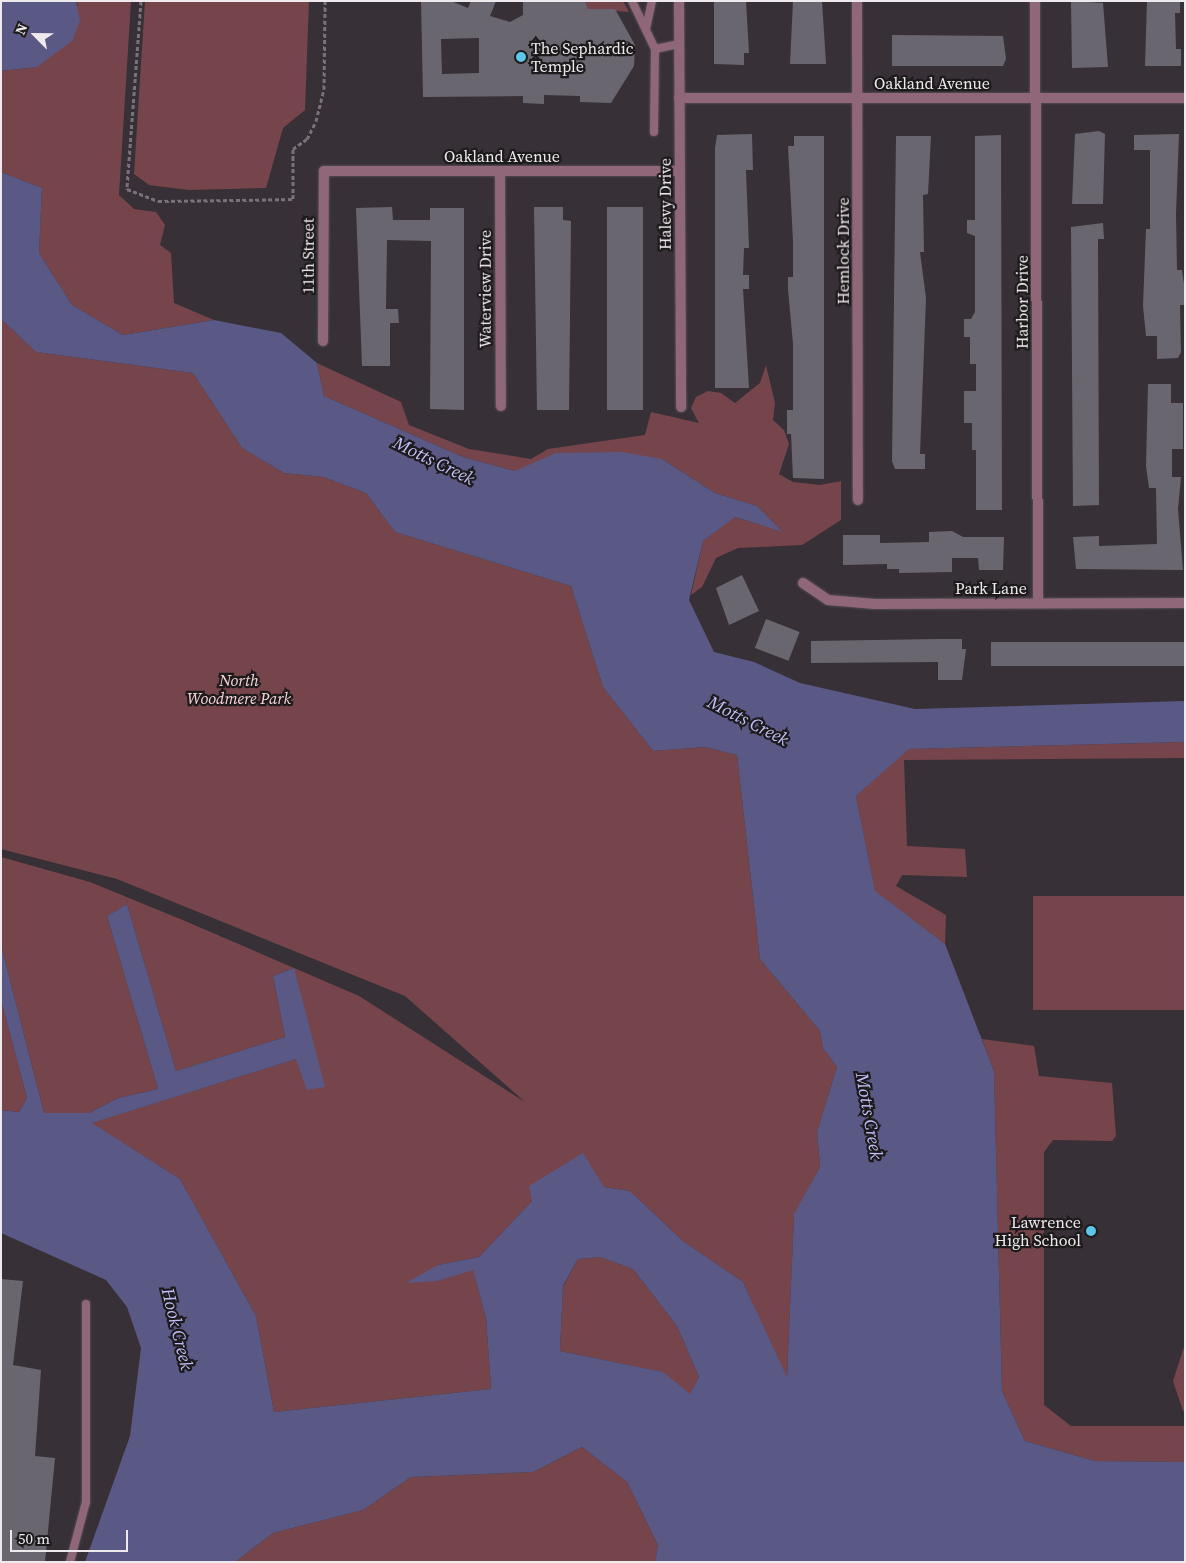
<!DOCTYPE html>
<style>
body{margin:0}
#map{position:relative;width:1186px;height:1563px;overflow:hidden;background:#383037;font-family:"Source Serif 4",serif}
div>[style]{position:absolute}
.green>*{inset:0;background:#76454b;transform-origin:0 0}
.water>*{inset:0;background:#5a5884}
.building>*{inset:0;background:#6a666f;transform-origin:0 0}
.path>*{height:3px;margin-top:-1.5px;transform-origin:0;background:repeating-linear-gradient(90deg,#797278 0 4px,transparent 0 6.5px)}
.roads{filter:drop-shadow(0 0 1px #554e54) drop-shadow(0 0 1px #554e54)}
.lane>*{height:8px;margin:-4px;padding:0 4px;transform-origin:4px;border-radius:4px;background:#906779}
.street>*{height:10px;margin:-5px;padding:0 5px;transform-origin:5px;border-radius:5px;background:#906779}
.dots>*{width:14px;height:14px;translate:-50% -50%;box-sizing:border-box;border:2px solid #1d1a1c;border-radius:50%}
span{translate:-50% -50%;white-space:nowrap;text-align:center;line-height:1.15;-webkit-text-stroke:4.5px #1d1a1c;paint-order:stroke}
.poi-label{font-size:16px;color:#eee9ed}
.left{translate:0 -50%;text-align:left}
.right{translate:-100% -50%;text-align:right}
.street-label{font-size:16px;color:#eee9ed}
.park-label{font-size:16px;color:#fad6da;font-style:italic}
.water-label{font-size:18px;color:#c2c0fa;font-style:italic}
.frame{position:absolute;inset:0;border:2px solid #eee9ed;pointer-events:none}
.north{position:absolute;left:10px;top:10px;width:50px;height:50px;-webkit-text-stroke:4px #1d1a1c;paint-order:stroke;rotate:293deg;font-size:14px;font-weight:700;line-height:20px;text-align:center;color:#eee9ed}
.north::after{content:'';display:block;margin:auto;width:18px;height:22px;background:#eee9ed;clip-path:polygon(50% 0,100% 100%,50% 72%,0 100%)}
.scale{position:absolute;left:10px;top:1530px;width:118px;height:22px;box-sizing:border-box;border:2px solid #eee9ed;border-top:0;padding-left:6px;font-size:15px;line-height:18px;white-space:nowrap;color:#eee9ed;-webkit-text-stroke:4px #1d1a1c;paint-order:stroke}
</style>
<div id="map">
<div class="green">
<i style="clip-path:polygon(76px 1px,131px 1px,119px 195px,134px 209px,156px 212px,165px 225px,160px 245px,171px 253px,174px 303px,214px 320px,123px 335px,72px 305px,39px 253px,42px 188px,1px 172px,1px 71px,37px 67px,78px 5px)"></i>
<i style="clip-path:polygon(145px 1px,309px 1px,305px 110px,283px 128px,266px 188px,189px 190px,149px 185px,134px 174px)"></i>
<i style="clip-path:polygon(585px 1px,623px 1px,629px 12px,588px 9px)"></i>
<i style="clip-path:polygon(1px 319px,36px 352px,193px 373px,242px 448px,284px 473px,323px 477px,366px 493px,395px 532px,571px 586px,603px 687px,653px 751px,705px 747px,737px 755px,760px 959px,820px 1031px,823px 1048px,837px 1067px,817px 1132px,820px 1167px,794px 1215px,787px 1378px,743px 1282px,683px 1241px,630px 1191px,604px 1187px,532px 1201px,479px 1257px,438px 1265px,438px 1281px,473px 1269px,486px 1318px,491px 1389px,274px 1412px,256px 1316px,180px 1179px,91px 1123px,296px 1059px,294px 968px,273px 976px,285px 1037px,176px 1071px,127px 904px,107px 916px,158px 1089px,118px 1098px,89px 1113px,44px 1113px,1px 945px,1px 857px,90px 882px,185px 921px,359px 996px,525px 1102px,405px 996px,117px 879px,1px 849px)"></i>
<i style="clip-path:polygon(317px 363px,401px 402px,409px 425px,469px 449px,531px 459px,548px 449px,645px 435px,651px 412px,699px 423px,691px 408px,696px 397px,708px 391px,721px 393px,735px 403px,760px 383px,766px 365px,775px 403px,773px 420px,784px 430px,789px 444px,779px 474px,793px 482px,820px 485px,841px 481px,841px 520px,802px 545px,738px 548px,716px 558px,702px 587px,691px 595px,703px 541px,734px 517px,782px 531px,757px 506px,715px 493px,662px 459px,515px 471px,463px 457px,324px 396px)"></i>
<i style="clip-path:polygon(1185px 742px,1185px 758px,904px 760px,907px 846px,965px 849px,967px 877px,902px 875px,896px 886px,946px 915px,945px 944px,875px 892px,856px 796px,908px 749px)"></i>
<i style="left:1185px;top:896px;width:114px;height:152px;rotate:90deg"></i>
<i style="clip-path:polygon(1px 1000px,27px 1098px,19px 1112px,1px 1110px)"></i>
<i style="clip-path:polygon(982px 1039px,1034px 1046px,1039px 1076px,1112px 1083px,1116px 1136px,1112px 1141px,1053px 1140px,1044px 1152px,1044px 1405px,1071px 1426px,1185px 1426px,1185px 1462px,1095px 1461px,1025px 1441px,1002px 1391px,994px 1071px)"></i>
<i style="clip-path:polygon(600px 1257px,633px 1269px,677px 1326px,699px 1377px,690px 1395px,662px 1372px,560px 1351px,563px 1287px,578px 1259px)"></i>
<i style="clip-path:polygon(1185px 1344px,1185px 1411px,1183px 1411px,1173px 1381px)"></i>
<i style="clip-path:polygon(582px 1447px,627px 1482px,658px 1545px,655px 1562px,235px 1562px,273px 1533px,363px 1510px,411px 1477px,533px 1472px)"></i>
</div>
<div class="water">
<i style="clip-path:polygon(1px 1px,76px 1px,80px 21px,72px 41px,37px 67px,1px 71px)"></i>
<i style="clip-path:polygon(evenodd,1px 172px,42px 188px,39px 253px,72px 305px,123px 335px,214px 320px,281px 333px,317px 363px,324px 396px,463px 457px,515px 471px,556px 453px,622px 452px,662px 459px,715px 493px,757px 506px,783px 532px,735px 517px,703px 541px,689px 600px,714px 652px,754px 662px,800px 683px,915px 709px,1185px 701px,1185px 742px,909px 749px,856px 796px,875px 891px,945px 944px,994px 1071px,1002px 1391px,1025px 1441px,1095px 1461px,1185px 1462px,1185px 1562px,655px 1562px,658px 1545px,627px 1482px,582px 1447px,533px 1472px,411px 1477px,363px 1510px,273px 1533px,235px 1562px,85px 1562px,130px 1436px,141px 1348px,127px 1307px,106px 1280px,1px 1233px,1px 1110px,19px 1112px,27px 1098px,1px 1000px,1px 945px,44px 1113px,89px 1113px,118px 1098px,158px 1089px,107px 916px,127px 904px,176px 1071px,285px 1037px,273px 976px,294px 968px,325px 1087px,307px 1090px,296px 1059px,92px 1123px,180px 1179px,256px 1316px,274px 1412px,491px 1389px,486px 1318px,473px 1270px,438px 1281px,406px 1283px,438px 1265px,479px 1257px,532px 1201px,529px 1186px,583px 1153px,604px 1187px,630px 1191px,683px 1241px,743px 1282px,787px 1377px,794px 1214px,820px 1167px,817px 1132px,837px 1067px,823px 1048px,820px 1031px,760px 959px,737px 755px,705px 747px,653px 751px,603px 687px,571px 586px,395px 532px,366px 493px,323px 477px,284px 473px,242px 448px,193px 373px,36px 352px,1px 319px,1px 172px,600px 1257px,633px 1269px,677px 1326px,699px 1377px,690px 1394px,663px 1372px,560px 1351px,563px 1286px,578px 1259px,600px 1257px)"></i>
</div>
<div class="building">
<i style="clip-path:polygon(evenodd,421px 1px,451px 1px,468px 8px,471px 1px,496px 1px,490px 16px,510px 22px,523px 15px,523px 1px,585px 1px,588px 9px,615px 9px,635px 45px,634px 66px,611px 103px,580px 102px,580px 96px,544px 95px,544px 104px,523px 103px,523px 96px,423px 97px,421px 1px,479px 38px,479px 73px,442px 74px,441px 39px,479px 38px)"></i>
<i style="clip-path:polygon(714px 1px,746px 1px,749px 53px,744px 53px,744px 65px,714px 64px)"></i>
<i style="clip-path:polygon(793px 1px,822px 1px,826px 64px,790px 64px)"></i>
<i style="clip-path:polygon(1071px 1px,1103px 3px,1108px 67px,1072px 68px)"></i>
<i style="clip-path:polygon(1147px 1px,1180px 1px,1180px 13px,1175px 13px,1176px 49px,1181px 49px,1181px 66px,1145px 66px)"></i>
<i style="clip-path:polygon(892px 35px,1003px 36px,1006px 59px,1003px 66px,892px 66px)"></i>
<i style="clip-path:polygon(1099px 131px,1105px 134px,1103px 204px,1072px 204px,1075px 134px)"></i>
<i style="clip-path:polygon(752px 134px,753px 170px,746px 170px,749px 248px,744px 248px,743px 275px,749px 275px,749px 289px,743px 289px,749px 388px,715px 388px,715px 148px,717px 135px)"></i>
<i style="clip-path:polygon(1179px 134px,1176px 214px,1177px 270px,1182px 270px,1184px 284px,1185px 305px,1180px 305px,1181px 352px,1178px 358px,1157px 359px,1157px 336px,1146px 336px,1143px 306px,1146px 229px,1150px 229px,1150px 150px,1134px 150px,1134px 135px)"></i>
<i style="clip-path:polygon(1001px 135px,1002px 510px,976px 510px,976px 450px,972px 450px,972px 423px,964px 423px,964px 391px,976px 391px,976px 364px,970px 364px,970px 337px,964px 337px,964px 319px,971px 319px,975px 312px,975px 236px,967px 233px,967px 220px,975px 220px,975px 136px)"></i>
<i style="clip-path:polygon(794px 136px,824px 136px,824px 479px,793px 478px,791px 434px,787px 434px,787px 410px,793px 410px,793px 344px,788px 289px,788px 277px,793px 277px,793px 241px,788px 146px,794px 146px)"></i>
<i style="clip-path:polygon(896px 136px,931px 136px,928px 194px,923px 195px,924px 252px,920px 252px,926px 298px,920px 454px,925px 454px,925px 469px,895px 469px,892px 461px)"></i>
<i style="clip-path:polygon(392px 207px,393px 220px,430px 220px,430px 208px,464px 208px,464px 410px,430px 409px,431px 241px,387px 240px,386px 309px,398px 309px,399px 323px,390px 323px,390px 366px,362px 366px,356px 208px)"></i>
<i style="clip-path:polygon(534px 207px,563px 207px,563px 220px,571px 221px,569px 410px,537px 410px)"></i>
<i style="left:643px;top:207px;width:203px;height:36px;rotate:90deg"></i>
<i style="clip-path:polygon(1103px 223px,1104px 239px,1098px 239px,1099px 505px,1073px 506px,1071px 227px)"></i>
<i style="clip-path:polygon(1148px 384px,1171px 384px,1171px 403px,1183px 403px,1183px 449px,1172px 449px,1172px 477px,1181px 477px,1178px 509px,1183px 570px,1076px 569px,1073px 537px,1099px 536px,1099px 546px,1157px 544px,1156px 488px,1149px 488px,1146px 466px)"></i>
<i style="clip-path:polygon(952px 531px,963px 537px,1004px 537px,1003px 570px,979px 570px,978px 558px,952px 558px,952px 572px,899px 573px,899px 569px,887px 569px,887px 564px,843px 565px,843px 535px,880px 535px,880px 543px,929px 542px,929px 532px)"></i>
<i style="clip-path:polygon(742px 575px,759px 611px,729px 625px,716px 588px)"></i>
<i style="left:766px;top:619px;width:36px;height:31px;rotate:21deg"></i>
<i style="clip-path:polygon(938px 639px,962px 639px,962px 649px,966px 649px,962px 680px,938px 680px,938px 662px,811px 663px,811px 641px)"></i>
<i style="left:1185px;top:642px;width:24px;height:194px;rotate:90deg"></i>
<i style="clip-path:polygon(1px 1279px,23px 1281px,13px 1365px,41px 1370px,35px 1456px,55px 1458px,45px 1562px,1px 1562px)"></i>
</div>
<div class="path">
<i style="left:141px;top:1px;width:189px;rotate:94.3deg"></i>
<i style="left:127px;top:189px;width:33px;rotate:21deg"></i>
<i style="left:158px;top:201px;width:135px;rotate:-0.8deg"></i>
<i style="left:293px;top:199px;width:50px;rotate:-90deg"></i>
<i style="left:293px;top:149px;width:17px;rotate:-36deg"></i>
<i style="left:307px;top:139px;width:20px;rotate:-63deg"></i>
<i style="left:316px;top:121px;width:33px;rotate:-76deg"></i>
<i style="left:324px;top:89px;width:88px;rotate:-89.3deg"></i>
</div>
<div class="roads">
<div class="lane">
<i style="left:632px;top:1px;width:53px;rotate:64.4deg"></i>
<i style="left:655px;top:49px;width:83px;rotate:90.7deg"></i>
<i style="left:646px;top:29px;width:29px;rotate:-78deg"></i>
<i style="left:655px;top:49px;width:25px;rotate:-12deg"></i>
<i style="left:70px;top:1562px;width:62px;rotate:-75.1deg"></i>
<i style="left:86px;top:1502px;width:198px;rotate:-90deg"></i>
</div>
<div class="street">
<i style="left:679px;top:1px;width:406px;rotate:89.7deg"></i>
<i style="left:857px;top:1px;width:499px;rotate:89.9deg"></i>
<i style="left:1035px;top:1px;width:602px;rotate:89.71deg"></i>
<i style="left:679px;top:98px;width:506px"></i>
<i style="left:500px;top:172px;width:234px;rotate:89.8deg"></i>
<i style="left:323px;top:341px;width:170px;rotate:-89.7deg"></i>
<i style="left:324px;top:171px;width:355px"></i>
<i style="left:803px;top:583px;width:30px;rotate:34deg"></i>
<i style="left:828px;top:600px;width:47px;rotate:4.9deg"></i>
<i style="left:875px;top:604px;width:310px;rotate:-0.2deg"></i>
</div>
</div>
<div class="dots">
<i style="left:521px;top:57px;background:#5dc7e8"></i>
<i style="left:1091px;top:1231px;background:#5dc7e8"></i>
</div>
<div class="poi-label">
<span class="left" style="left:531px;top:57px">The Sephardic<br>Temple</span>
<span class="right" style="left:1081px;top:1231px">Lawrence<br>High School</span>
</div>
<div class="street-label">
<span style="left:932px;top:83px">Oakland Avenue</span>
<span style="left:502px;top:156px">Oakland Avenue</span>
<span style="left:665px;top:204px;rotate:-90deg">Halevy Drive</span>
<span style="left:843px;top:251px;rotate:-90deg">Hemlock Drive</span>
<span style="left:308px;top:256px;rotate:-90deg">11th Street</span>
<span style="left:485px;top:289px;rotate:-90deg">Waterview Drive</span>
<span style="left:1022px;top:302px;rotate:-90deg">Harbor Drive</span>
<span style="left:991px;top:588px">Park Lane</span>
</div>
<div class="park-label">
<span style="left:239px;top:689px">North<br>Woodmere Park</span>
</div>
<div class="water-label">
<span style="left:434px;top:461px;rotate:26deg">Motts Creek</span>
<span style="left:748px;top:721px;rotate:27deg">Motts Creek</span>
<span style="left:869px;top:1116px;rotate:80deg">Motts Creek</span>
<span style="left:177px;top:1329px;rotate:76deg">Hook Creek</span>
</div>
<div class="frame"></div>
<div class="north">N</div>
<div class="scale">50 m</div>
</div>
